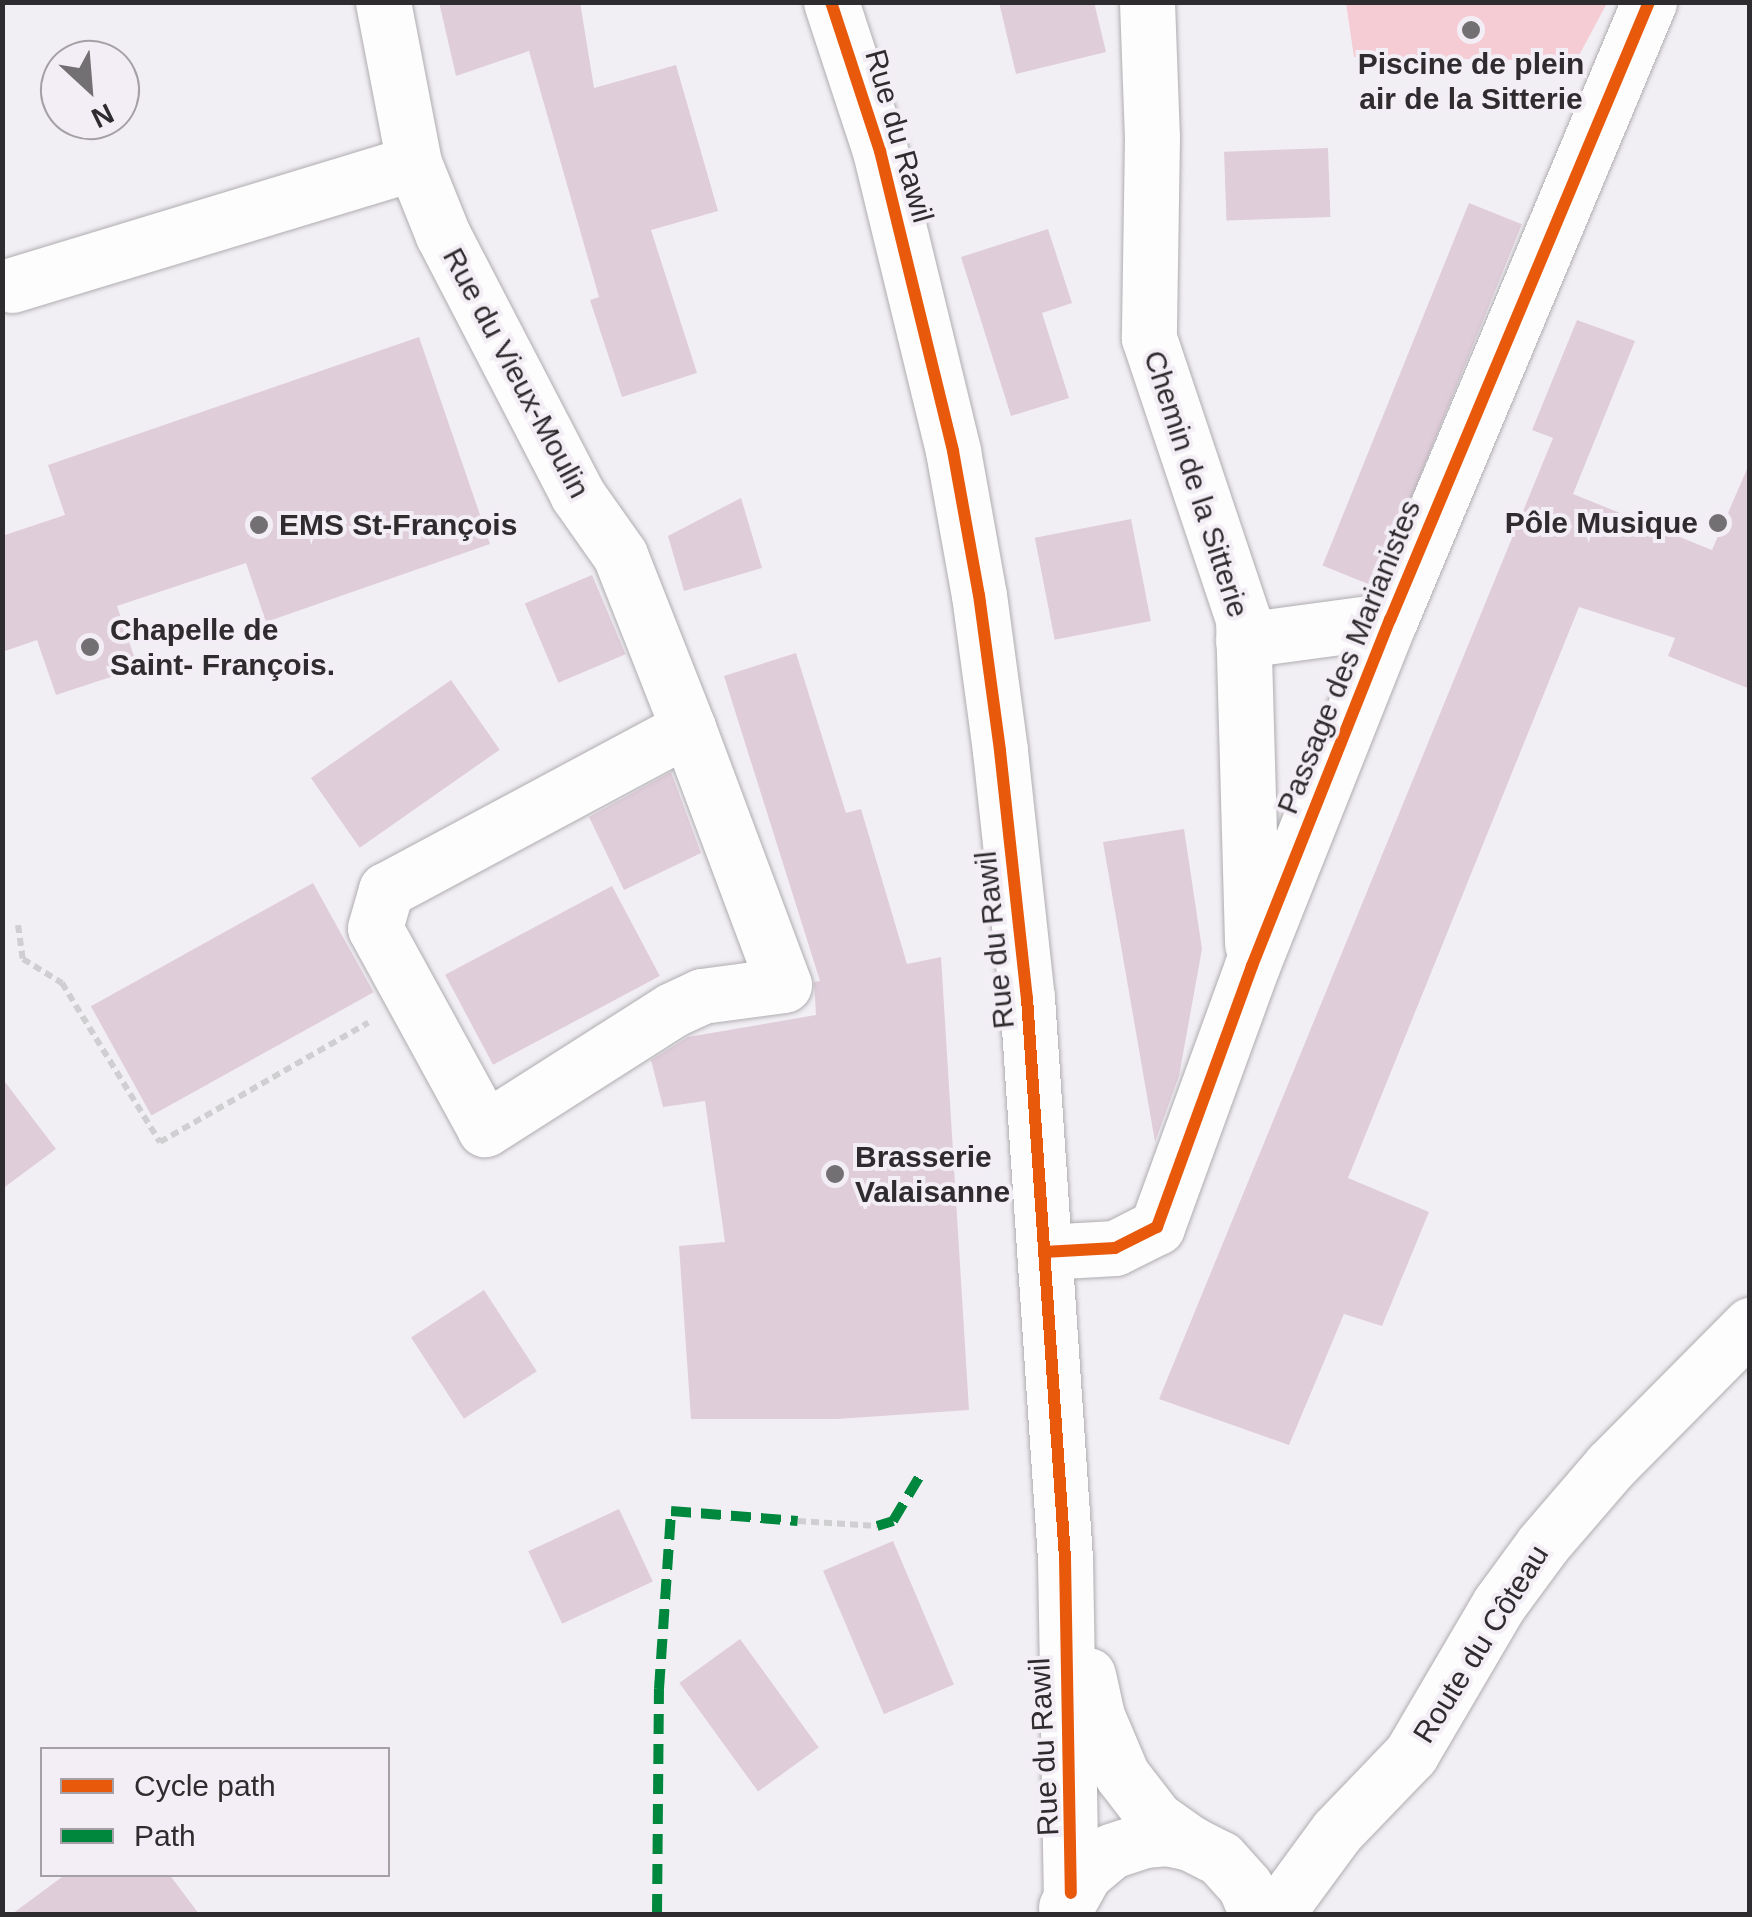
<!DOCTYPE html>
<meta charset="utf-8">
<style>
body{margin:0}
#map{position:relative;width:1752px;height:1917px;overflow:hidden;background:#f2eff4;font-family:Arial,sans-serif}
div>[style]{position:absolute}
.green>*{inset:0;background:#f5ccd3}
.building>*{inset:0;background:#e0cdda;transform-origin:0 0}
.path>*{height:6px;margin-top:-3px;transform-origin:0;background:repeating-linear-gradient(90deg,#cfced0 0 8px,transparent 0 13px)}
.roads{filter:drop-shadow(0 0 2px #afadb0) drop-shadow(0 0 2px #afadb0)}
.minor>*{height:55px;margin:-27.5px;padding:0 27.5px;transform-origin:27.5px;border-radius:27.5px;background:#fdfdfd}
.quiet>*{height:10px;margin-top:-5px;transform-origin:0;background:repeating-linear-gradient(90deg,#00873e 0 20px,transparent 0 30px)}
.cycleway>*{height:12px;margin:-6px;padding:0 6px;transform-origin:6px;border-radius:6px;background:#e8590c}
.dots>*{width:28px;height:28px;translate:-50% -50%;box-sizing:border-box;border:5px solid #f3eef5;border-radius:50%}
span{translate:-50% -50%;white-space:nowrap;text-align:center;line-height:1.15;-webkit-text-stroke:8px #f3eef5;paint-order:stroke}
.poi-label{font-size:30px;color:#2e2c2e;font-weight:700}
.right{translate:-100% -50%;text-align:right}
.left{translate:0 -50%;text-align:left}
.street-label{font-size:30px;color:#2e2c2e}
.frame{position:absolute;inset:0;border:5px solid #2e2c2e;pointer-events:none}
.legend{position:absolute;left:40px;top:1747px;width:350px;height:130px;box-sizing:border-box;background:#f3eef5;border:2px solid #a4a0a5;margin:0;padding:12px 18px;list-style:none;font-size:30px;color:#2e2c2e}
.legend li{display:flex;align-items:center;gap:20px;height:50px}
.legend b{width:50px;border:2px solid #a4a0a5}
.north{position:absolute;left:40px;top:40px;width:100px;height:100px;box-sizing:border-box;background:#f3eef5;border:2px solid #a4a0a5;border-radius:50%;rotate:154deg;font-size:28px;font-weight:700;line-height:40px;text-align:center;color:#2e2c2e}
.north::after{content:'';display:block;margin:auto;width:35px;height:45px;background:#737073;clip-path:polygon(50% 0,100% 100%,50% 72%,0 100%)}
</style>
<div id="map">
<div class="green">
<i style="clip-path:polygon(1346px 3px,1346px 2px,1607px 3px,1576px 61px,1354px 57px)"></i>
</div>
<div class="building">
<i style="clip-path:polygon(439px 2px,580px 2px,594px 88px,676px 65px,718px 211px,651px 230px,697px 373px,622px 397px,590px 300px,599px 297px,529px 51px,456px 76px)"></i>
<i style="clip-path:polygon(999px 2px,1094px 2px,1106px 52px,1016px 74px)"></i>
<i style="left:1328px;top:148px;width:69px;height:104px;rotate:88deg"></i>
<i style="left:1469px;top:203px;width:57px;height:391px;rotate:22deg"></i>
<i style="clip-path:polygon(1048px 229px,1072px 303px,1042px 313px,1069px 398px,1011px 416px,961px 257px)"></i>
<i style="clip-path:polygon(1577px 320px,1635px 341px,1573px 494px,1712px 550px,1750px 462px,1750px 689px,1668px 656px,1675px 638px,1579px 607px,1348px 1178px,1429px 1212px,1382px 1326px,1344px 1314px,1289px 1445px,1159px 1399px,1553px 438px,1532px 430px)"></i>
<i style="clip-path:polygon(419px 337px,490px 544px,266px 622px,246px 563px,117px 606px,138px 668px,56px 695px,37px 640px,2px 652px,2px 536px,65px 515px,48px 465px)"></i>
<i style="clip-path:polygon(741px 498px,762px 568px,684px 591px,668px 536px)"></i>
<i style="left:1131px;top:519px;width:104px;height:98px;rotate:79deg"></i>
<i style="left:592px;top:575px;width:86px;height:73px;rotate:67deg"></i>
<i style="clip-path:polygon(796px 653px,846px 813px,861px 809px,907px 964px,941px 957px,969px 1410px,837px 1419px,691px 1419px,679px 1246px,725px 1242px,705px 1101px,663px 1107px,651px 1060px,688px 1037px,816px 1015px,814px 982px,820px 981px,724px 676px)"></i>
<i style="left:451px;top:680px;width:85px;height:171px;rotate:55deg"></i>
<i style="clip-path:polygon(671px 772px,701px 853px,624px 890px,589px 817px)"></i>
<i style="clip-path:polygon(1184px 829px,1202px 949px,1179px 1076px,1155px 1142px,1103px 842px)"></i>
<i style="left:313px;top:883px;width:125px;height:254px;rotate:61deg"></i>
<i style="left:612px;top:886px;width:102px;height:189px;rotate:62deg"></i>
<i style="clip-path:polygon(2px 1078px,56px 1149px,2px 1189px)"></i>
<i style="left:484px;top:1290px;width:97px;height:87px;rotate:57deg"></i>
<i style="left:619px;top:1509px;width:80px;height:100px;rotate:65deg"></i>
<i style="left:893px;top:1541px;width:156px;height:76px;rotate:67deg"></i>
<i style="left:740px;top:1639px;width:134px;height:75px;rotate:54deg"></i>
<i style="clip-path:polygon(66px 1874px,169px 1874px,199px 1914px,12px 1914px)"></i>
</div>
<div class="path">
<i style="left:18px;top:925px;width:34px;rotate:82deg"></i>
<i style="left:23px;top:959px;width:46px;rotate:31.6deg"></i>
<i style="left:62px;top:983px;width:187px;rotate:58.4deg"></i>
<i style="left:160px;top:1142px;width:240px;rotate:-29.8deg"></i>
<i style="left:798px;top:1521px;width:79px;rotate:3.6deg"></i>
</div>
<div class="roads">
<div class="minor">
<i style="left:383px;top:2px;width:164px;rotate:79.1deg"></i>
<i style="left:414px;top:163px;width:78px;rotate:68.1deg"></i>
<i style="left:443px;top:235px;width:292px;rotate:62.6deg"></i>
<i style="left:577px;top:494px;width:75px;rotate:54.8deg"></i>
<i style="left:620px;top:555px;width:186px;rotate:68.5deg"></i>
<i style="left:688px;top:728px;width:274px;rotate:69.5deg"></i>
<i style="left:784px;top:985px;width:83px;rotate:172.4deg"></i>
<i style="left:702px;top:996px;width:33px;rotate:155deg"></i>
<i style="left:672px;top:1010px;width:222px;rotate:147.5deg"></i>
<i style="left:485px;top:1129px;width:229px;rotate:-118.7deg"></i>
<i style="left:375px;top:928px;width:40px;rotate:-74deg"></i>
<i style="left:386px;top:890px;width:343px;rotate:-28.2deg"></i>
<i style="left:831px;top:2px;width:157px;rotate:71.8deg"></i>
<i style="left:880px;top:151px;width:309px;rotate:76.3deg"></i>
<i style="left:953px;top:451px;width:146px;rotate:79.8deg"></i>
<i style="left:979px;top:595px;width:157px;rotate:82.3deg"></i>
<i style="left:1000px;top:751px;width:248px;rotate:83.8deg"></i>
<i style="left:1027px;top:998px;width:562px;rotate:86.12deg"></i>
<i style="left:1065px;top:1559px;width:334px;rotate:89deg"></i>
<i style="left:1147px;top:2px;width:135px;rotate:87.9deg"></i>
<i style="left:1152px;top:137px;width:201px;rotate:90.9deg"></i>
<i style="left:1149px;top:338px;width:296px;rotate:71.5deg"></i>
<i style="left:1243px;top:619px;width:325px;rotate:88.4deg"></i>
<i style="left:12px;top:285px;width:420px;rotate:-16.9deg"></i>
<i style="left:1243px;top:640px;width:148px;rotate:-7.7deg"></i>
<i style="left:1044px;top:1252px;width:71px;rotate:-3.2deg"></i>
<i style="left:1115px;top:1248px;width:47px;rotate:-26.6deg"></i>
<i style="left:1157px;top:1227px;width:278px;rotate:-70deg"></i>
<i style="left:1252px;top:966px;width:373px;rotate:-68.3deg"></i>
<i style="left:1390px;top:620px;width:670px;rotate:-67.26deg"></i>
<i style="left:1088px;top:1675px;width:42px;rotate:77.6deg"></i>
<i style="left:1097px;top:1716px;width:64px;rotate:67deg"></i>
<i style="left:1122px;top:1775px;width:56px;rotate:52.3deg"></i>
<i style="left:1156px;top:1819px;width:42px;rotate:35.2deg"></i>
<i style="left:1066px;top:1907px;width:38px;rotate:-61deg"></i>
<i style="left:1084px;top:1874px;width:35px;rotate:-40deg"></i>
<i style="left:1111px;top:1851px;width:35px;rotate:-18deg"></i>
<i style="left:1144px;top:1840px;width:23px;rotate:-5deg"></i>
<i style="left:1167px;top:1838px;width:24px;rotate:12deg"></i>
<i style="left:1190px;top:1843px;width:34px;rotate:27deg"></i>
<i style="left:1220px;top:1858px;width:38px;rotate:48deg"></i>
<i style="left:1245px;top:1886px;width:30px;rotate:67deg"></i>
<i style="left:1276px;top:1914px;width:103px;rotate:-53.7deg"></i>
<i style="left:1337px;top:1831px;width:107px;rotate:-46.1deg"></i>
<i style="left:1411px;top:1754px;width:174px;rotate:-59.6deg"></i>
<i style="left:1499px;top:1604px;width:74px;rotate:-53.7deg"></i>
<i style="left:1543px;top:1544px;width:103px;rotate:-49.3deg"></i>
<i style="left:1610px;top:1466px;width:199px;rotate:-45.2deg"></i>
</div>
</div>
<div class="quiet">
<i style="left:877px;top:1526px;width:17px;rotate:-17deg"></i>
<i style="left:893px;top:1521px;width:55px;rotate:-59.2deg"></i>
<i style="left:657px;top:1914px;width:225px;rotate:-89.5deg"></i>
<i style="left:659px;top:1689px;width:178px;rotate:-86.1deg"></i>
<i style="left:671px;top:1511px;width:127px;rotate:4.5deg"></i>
</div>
<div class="cycleway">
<i style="left:831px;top:2px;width:157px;rotate:71.8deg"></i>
<i style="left:880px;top:151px;width:309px;rotate:76.3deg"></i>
<i style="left:953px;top:451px;width:146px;rotate:79.8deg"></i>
<i style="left:979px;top:595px;width:157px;rotate:82.3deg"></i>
<i style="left:1000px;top:751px;width:248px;rotate:83.8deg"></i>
<i style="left:1027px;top:998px;width:562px;rotate:86.12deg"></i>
<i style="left:1065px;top:1559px;width:334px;rotate:89deg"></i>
<i style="left:1044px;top:1252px;width:71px;rotate:-3.2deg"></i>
<i style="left:1115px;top:1248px;width:47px;rotate:-26.6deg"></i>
<i style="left:1157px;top:1227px;width:278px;rotate:-70deg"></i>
<i style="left:1252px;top:966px;width:373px;rotate:-68.3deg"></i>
<i style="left:1390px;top:620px;width:670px;rotate:-67.26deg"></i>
</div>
<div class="dots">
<i style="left:1471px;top:30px;background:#737073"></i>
<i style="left:1718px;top:523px;background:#737073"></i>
<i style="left:259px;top:525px;background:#737073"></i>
<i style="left:90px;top:647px;background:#737073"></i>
<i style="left:835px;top:1174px;background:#737073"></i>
</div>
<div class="poi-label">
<span style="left:1471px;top:81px">Piscine de plein<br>air de la Sitterie</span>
<span class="right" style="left:1698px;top:523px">Pôle Musique</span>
<span class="left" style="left:279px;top:525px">EMS St-François</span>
<span class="left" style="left:110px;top:647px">Chapelle de<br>Saint- François.</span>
<span class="left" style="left:855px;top:1174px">Brasserie<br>Valaisanne</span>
</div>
<div class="street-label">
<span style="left:899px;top:136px;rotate:74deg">Rue du Rawil</span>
<span style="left:516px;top:373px;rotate:62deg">Rue du Vieux-Moulin</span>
<span style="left:1196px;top:484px;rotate:72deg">Chemin de la Sitterie</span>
<span style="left:1349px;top:657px;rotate:-68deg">Passage des Marianistes</span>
<span style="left:995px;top:940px;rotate:-96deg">Rue du Rawil</span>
<span style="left:1481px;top:1644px;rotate:-58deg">Route du Côteau</span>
<span style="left:1044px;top:1747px;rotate:-93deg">Rue du Rawil</span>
</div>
<div class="frame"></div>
<ul class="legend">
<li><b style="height:12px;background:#e8590c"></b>Cycle path</li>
<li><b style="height:12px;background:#00873e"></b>Path</li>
</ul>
<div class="north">N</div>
</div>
